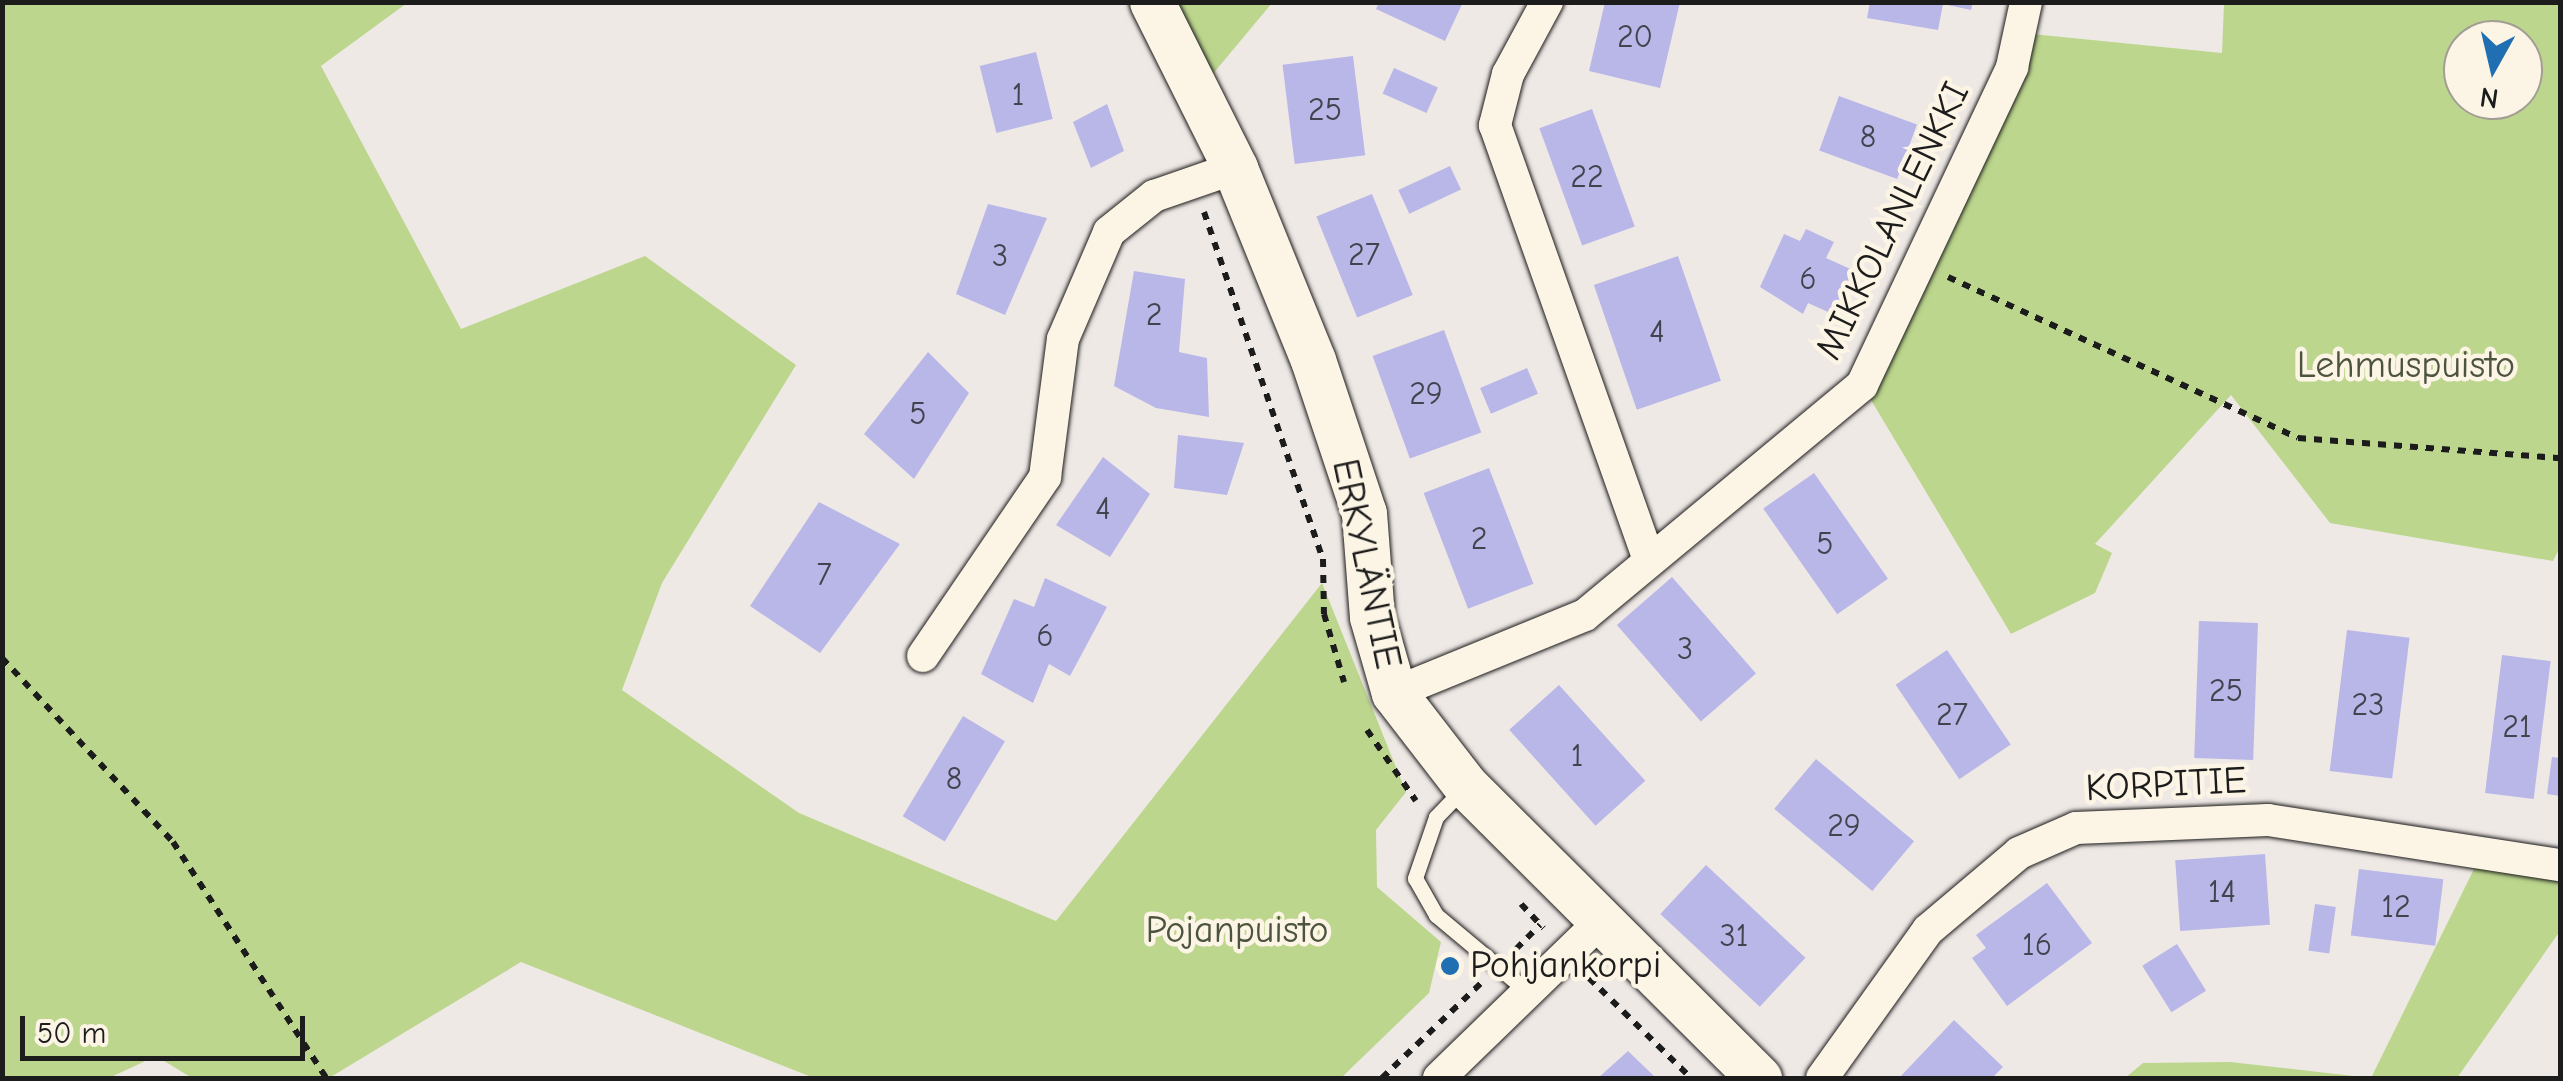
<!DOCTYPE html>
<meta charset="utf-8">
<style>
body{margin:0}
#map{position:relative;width:2563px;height:1081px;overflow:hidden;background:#efe9e6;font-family:"Comic Neue",sans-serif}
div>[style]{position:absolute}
.green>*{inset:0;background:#bcd68d}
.building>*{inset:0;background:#b9b7e8;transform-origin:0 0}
.path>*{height:6px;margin-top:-3px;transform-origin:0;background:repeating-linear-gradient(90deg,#1c1c1c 0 8px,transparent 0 16px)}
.roads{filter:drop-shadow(0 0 2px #1c1c1c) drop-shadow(0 0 2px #1c1c1c)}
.lane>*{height:15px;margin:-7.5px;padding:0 7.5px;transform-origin:7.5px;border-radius:7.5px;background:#fcf5e5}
.street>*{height:32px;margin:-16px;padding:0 16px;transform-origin:16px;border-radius:16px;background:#fcf5e5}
.secondary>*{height:45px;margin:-22.5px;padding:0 22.5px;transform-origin:22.5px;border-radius:22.5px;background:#fcf5e5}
.dots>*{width:28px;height:28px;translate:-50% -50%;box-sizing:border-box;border:5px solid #fcf5e5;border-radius:50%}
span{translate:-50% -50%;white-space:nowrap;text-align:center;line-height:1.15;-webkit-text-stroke:9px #fcf5e5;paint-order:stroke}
.number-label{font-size:32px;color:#43434f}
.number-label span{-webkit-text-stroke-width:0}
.street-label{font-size:38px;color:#1c1c1c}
.park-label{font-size:38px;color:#4c543e}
.poi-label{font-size:38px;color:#1c1c1c}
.left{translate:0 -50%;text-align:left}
.frame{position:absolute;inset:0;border:5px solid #1c1c1c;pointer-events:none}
.north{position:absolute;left:2443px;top:20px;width:100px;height:100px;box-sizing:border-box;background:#fcf5e5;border:2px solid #a29e95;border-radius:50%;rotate:188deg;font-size:28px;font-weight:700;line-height:40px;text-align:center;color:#1c1c1c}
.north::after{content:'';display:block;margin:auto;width:35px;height:45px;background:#1f6fb2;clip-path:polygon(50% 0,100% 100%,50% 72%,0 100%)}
.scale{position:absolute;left:20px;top:1016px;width:285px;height:45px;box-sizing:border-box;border:5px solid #1c1c1c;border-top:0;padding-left:12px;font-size:30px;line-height:35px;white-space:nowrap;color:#1c1c1c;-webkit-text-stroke:8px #fcf5e5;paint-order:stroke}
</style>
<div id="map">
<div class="green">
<i style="clip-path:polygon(2px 3px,407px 3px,321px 66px,461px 329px,645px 256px,796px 365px,662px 583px,622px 690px,799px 813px,1056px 921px,1322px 583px,1406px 792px,1376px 830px,1377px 887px,1441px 942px,1429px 993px,1341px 1078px,814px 1078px,521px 962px,329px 1078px,192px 1078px,156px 1056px,109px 1078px,3px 1078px)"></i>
<i style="clip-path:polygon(1152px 3px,1272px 3px,1197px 93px)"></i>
<i style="clip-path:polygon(evenodd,2224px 3px,2560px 3px,2560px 547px,2553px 561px,2330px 523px,2231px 395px,2095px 544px,2112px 553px,2095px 593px,2011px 634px,1862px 385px,2021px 33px,2222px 53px,2224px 3px,2463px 40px,2523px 40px,2523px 100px,2463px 100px,2463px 40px)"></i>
<i style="clip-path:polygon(2475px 867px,2560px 880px,2560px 931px,2457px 1078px,2125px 1078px,2143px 1063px,2230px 1062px,2371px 1078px)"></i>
</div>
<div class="building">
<i style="clip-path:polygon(1379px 2px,1463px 2px,1445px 41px,1376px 9px)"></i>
<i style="clip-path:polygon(1605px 2px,1680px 2px,1660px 88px,1589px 71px)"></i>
<i style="clip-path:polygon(1870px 2px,1973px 2px,1971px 10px,1943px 4px,1938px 30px,1867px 18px)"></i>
<i style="left:1036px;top:52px;width:69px;height:58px;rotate:76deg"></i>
<i style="left:1353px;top:56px;width:100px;height:71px;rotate:83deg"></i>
<i style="left:1394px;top:68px;width:48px;height:28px;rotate:24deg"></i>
<i style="left:1839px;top:96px;width:83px;height:58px;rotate:20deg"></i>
<i style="clip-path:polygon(1107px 104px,1124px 151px,1091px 168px,1073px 122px)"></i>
<i style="left:1592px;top:109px;width:125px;height:56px;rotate:70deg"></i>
<i style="left:1450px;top:166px;width:26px;height:57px;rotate:65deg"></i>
<i style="left:1372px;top:194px;width:109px;height:60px;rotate:68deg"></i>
<i style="clip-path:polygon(988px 204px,1047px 218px,1005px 315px,956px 294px)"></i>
<i style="clip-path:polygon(1806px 229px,1834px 242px,1826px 258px,1857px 272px,1837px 316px,1808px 303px,1803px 314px,1760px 287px,1784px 234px,1800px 241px)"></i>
<i style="left:1678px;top:256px;width:132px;height:89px;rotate:71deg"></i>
<i style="clip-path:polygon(1134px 271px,1185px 279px,1179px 352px,1207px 358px,1209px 417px,1156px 408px,1114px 386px)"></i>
<i style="left:1444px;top:330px;width:109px;height:76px;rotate:70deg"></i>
<i style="clip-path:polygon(928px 352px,969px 393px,914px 479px,864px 434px)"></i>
<i style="left:1527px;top:368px;width:28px;height:51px;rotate:67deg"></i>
<i style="clip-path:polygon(1178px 435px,1244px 443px,1227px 495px,1174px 488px)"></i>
<i style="clip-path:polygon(1103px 457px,1150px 494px,1110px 557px,1056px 525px)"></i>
<i style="left:1489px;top:468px;width:124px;height:70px;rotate:69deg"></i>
<i style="left:1814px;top:473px;width:129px;height:62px;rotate:55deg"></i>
<i style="clip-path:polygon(819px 502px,900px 544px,820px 653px,750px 606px)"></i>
<i style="left:1672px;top:577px;width:128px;height:73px;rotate:49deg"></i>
<i style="clip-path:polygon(1045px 578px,1107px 607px,1070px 676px,1049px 664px,1033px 703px,981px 674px,1014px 599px,1034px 607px)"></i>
<i style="left:2199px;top:621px;width:59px;height:137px;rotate:2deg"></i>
<i style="left:2347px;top:630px;width:63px;height:142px;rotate:7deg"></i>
<i style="left:1947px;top:650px;width:114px;height:62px;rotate:56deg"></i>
<i style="left:2502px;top:655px;width:49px;height:139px;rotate:7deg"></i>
<i style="left:1559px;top:685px;width:129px;height:67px;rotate:48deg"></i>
<i style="left:963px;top:716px;width:49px;height:117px;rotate:31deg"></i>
<i style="clip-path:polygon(2552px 757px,2560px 758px,2560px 796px,2547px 794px)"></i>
<i style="left:1816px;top:759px;width:128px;height:65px;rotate:40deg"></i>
<i style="left:2265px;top:854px;width:71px;height:90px;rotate:86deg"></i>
<i style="left:1706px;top:865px;width:136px;height:67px;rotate:43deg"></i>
<i style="left:2359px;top:869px;width:85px;height:67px;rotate:7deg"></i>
<i style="clip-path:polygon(2047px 883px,2092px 943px,2007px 1006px,1972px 958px,1986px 948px,1976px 935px)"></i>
<i style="left:2315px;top:904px;width:21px;height:47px;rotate:8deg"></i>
<i style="left:2177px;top:944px;width:55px;height:41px;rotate:58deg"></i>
<i style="clip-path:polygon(1954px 1020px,2003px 1067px,1992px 1078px,1899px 1078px)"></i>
<i style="clip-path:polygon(1628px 1051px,1656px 1078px,1598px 1078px)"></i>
</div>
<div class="path">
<i style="left:1204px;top:212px;width:367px;rotate:71.1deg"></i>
<i style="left:1323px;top:559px;width:55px;rotate:89deg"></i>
<i style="left:1324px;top:614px;width:71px;rotate:73.6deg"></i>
<i style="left:1948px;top:277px;width:385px;rotate:24.7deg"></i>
<i style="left:2298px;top:438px;width:263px;rotate:4.4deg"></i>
<i style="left:2px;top:658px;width:251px;rotate:47.1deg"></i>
<i style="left:173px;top:842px;width:281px;rotate:57deg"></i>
<i style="left:1367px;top:730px;width:86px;rotate:55.4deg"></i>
<i style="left:1521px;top:904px;width:33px;rotate:47deg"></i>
<i style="left:1516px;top:949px;width:34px;rotate:-45deg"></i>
<i style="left:1589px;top:978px;width:143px;rotate:44.4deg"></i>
<i style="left:1382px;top:1078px;width:139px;rotate:-43.8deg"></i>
</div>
<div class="roads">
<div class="lane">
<i style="left:1463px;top:789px;width:39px;rotate:134deg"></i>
<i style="left:1436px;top:817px;width:65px;rotate:109deg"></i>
<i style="left:1415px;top:878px;width:43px;rotate:60.4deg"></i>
<i style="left:1436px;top:915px;width:120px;rotate:39.9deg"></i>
</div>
<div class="street">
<i style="left:1547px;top:2px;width:82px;rotate:118.4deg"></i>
<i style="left:1508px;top:74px;width:53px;rotate:104.3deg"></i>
<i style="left:1495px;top:125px;width:461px;rotate:70.5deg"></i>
<i style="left:923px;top:656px;width:217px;rotate:-55.7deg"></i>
<i style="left:1045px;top:477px;width:139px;rotate:-82.6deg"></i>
<i style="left:1063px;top:339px;width:116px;rotate:-66.7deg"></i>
<i style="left:1109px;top:232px;width:58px;rotate:-38.7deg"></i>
<i style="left:1154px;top:196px;width:86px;rotate:-19.1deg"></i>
<i style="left:1394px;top:693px;width:206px;rotate:-22.2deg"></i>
<i style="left:1585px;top:615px;width:360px;rotate:-39.7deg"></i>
<i style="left:1862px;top:385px;width:352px;rotate:-64.7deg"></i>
<i style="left:2012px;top:67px;width:66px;rotate:-77.8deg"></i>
<i style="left:1439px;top:1078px;width:226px;rotate:-44.1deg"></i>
<i style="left:1822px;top:1078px;width:182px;rotate:-54.4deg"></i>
<i style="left:1928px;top:930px;width:119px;rotate:-40.2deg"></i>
<i style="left:2019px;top:853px;width:62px;rotate:-23.7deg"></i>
<i style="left:2076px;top:828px;width:192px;rotate:-2.4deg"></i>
<i style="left:2268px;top:820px;width:295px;rotate:8.8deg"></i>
</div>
<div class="secondary">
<i style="left:1152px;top:2px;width:186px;rotate:63.4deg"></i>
<i style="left:1235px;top:168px;width:207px;rotate:67.9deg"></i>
<i style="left:1313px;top:360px;width:161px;rotate:71.6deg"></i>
<i style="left:1364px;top:513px;width:104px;rotate:85.6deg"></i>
<i style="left:1372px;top:617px;width:79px;rotate:73.9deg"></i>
<i style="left:1394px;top:693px;width:118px;rotate:52.3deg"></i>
<i style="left:1466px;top:786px;width:414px;rotate:44.9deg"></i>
</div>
</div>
<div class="dots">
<i style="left:1450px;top:966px;background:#1f6fb2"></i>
</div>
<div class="number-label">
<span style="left:1635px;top:37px">20</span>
<span style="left:1018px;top:95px">1</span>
<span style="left:1325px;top:110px">25</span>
<span style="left:1868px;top:137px">8</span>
<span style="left:1587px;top:177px">22</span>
<span style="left:1364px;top:255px">27</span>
<span style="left:1000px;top:256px">3</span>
<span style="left:1808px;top:279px">6</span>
<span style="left:1154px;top:315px">2</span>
<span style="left:1657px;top:332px">4</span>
<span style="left:1426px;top:394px">29</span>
<span style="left:918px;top:414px">5</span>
<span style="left:1103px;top:509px">4</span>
<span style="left:1479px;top:539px">2</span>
<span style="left:1825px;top:544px">5</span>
<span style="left:824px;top:575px">7</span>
<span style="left:1045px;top:636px">6</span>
<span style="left:1685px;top:649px">3</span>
<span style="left:2226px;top:691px">25</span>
<span style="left:2368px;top:705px">23</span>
<span style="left:1952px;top:715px">27</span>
<span style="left:2517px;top:727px">21</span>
<span style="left:1577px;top:756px">1</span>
<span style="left:954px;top:779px">8</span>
<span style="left:1844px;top:826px">29</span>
<span style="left:2222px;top:892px">14</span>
<span style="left:2396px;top:907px">12</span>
<span style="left:1734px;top:936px">31</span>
<span style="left:2037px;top:945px">16</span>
</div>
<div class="street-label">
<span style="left:1893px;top:221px;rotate:-64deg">MIKKOLANLENKKI</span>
<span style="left:1366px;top:564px;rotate:78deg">ERKYLÄNTIE</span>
<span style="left:2166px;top:785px;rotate:-3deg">KORPITIE</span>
</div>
<div class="park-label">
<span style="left:2406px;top:366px">Lehmuspuisto</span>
<span style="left:1237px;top:931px">Pojanpuisto</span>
</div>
<div class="poi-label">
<span class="left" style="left:1470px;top:966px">Pohjankorpi</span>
</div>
<div class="frame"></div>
<div class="north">N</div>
<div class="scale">50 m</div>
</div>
